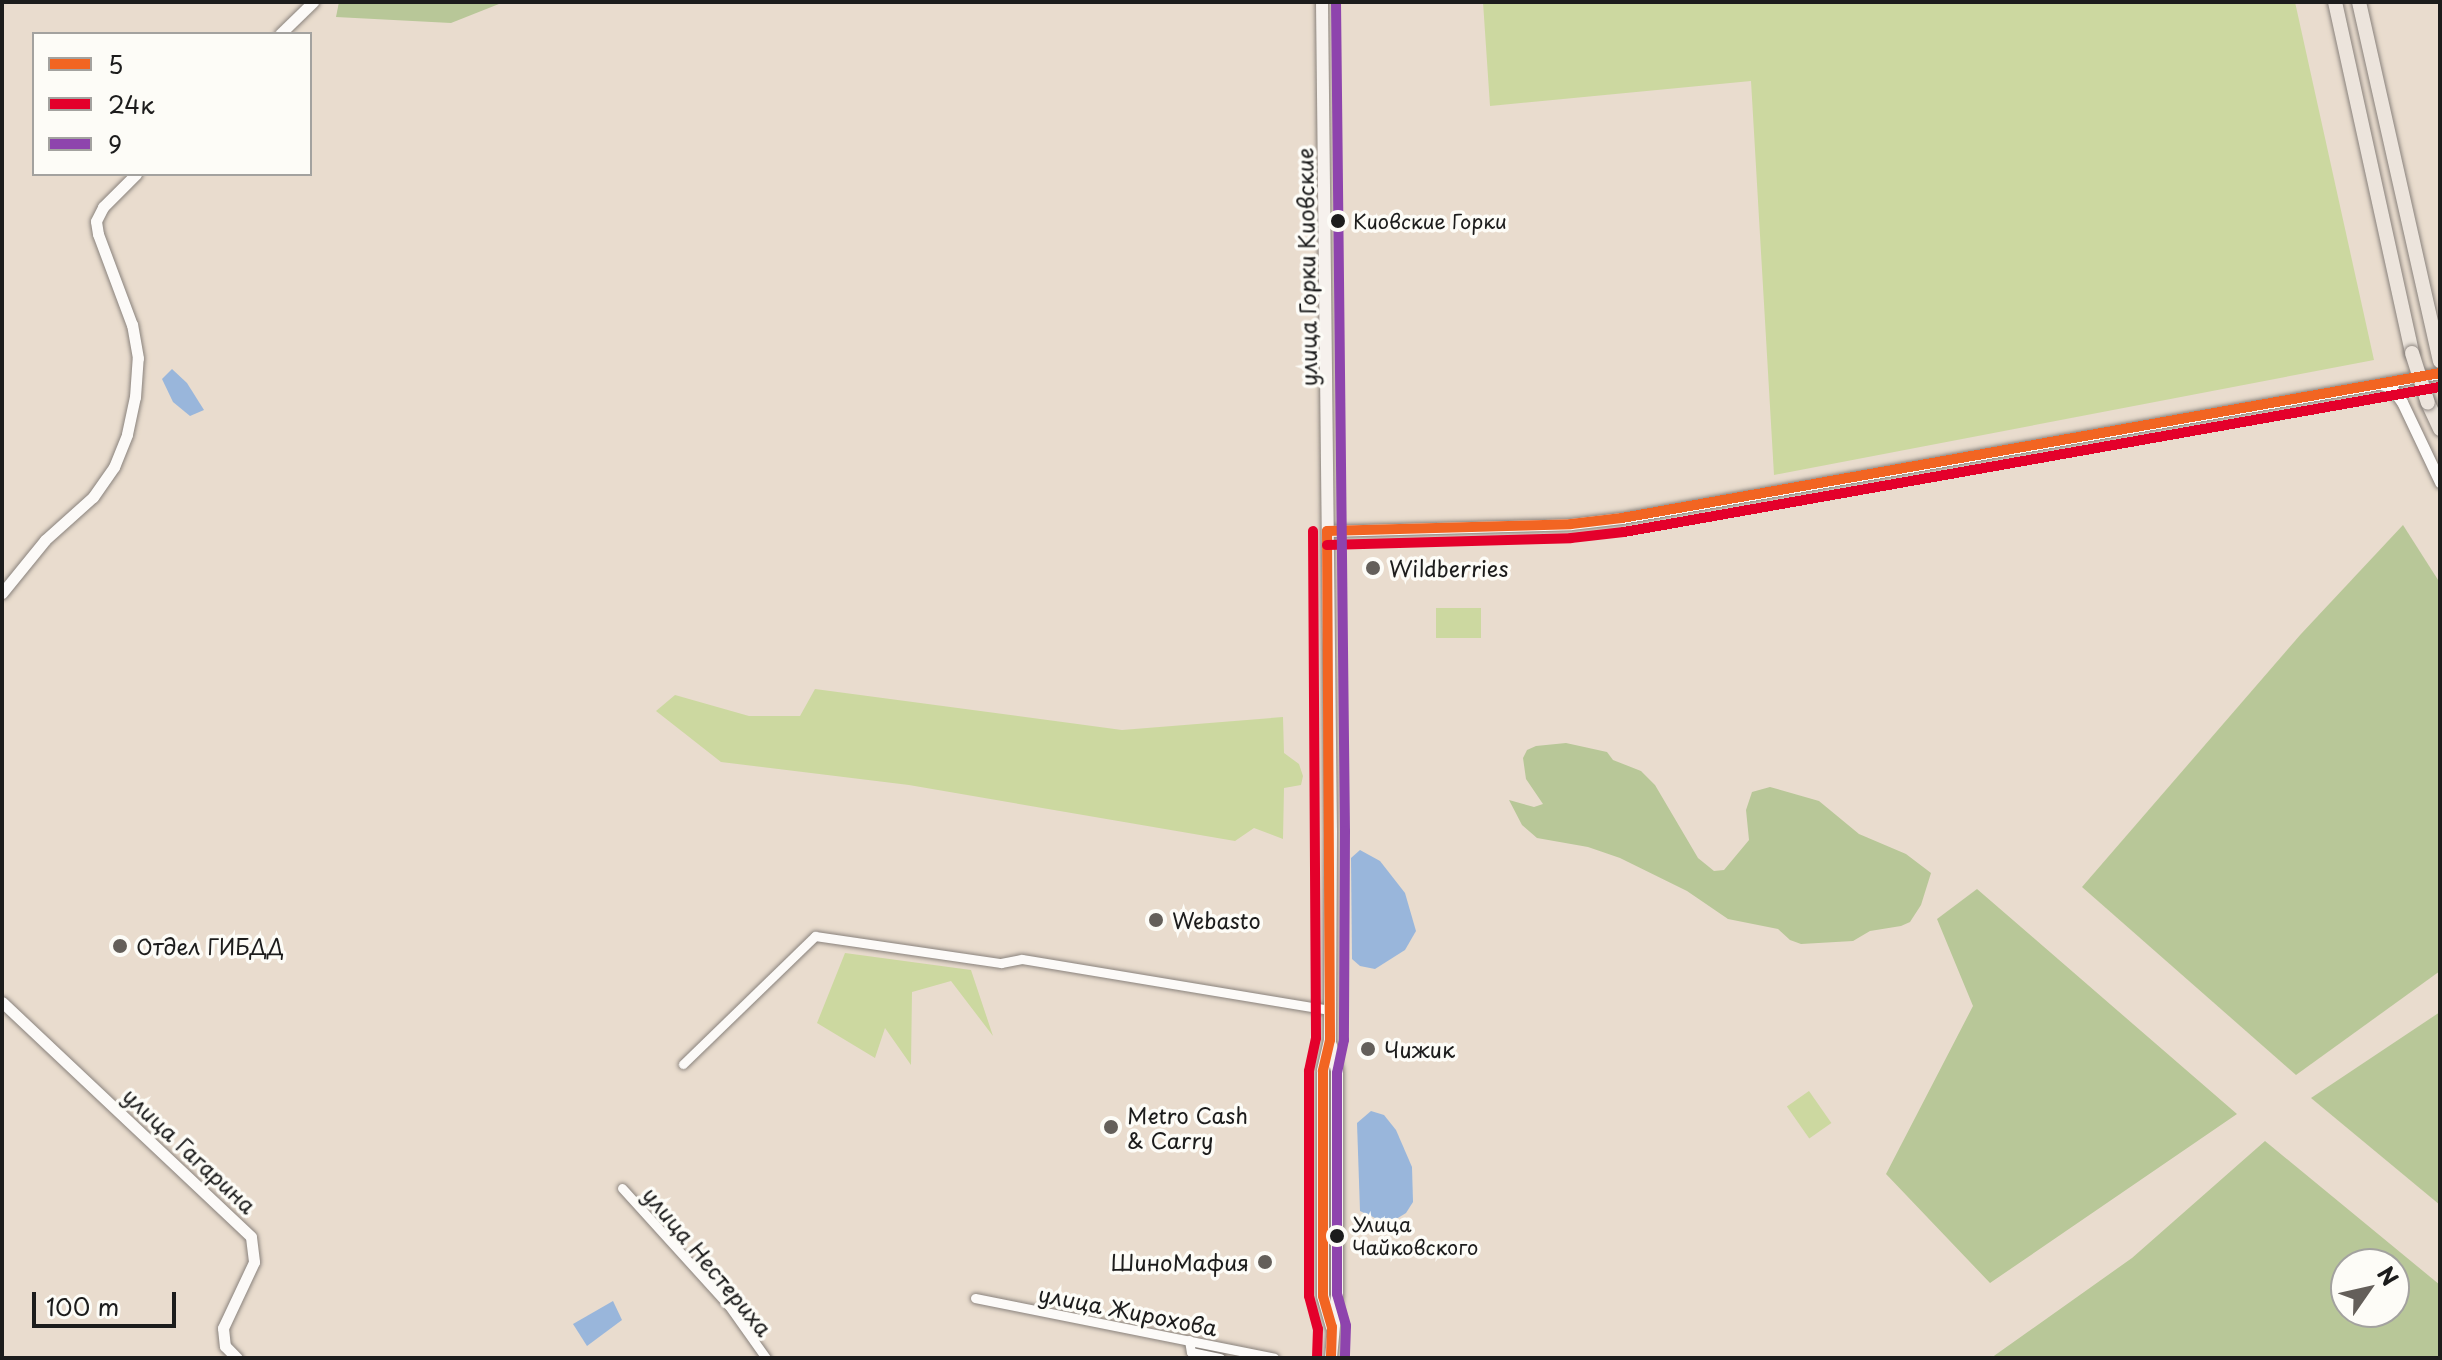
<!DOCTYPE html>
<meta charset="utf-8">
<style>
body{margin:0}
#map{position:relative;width:2442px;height:1360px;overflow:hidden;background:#e9dcce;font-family:"Playpen Sans",sans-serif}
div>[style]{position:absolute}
.green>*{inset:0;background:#ccd8a0;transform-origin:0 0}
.forest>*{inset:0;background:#b8c798}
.water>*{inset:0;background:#99b6db}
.roads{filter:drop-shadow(0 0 2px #89827c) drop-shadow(0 0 2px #89827c)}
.minor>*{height:9px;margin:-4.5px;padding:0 4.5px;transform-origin:4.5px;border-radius:4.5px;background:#fcfaf8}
.tertiary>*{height:11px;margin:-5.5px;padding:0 5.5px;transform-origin:5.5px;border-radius:5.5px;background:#fcfaf8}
.secondary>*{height:12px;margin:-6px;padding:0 6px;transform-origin:6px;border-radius:6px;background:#f6f1ed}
.primary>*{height:14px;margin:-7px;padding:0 7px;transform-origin:7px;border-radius:7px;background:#ece4dc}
.bridges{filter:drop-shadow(0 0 2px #89827c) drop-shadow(0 0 2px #89827c)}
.primary-bridge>*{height:14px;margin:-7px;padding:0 7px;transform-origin:7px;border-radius:7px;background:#ece4dc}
.bus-1>*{height:10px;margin:-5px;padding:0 5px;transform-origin:5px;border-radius:5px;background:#f26522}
.bus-2>*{height:10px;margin:-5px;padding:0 5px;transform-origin:5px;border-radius:5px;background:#e4002b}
.bus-3>*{height:10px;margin:-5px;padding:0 5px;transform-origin:5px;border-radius:5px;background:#8e44ad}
.dots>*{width:22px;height:22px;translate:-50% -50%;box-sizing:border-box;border:4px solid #fdfcf7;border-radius:50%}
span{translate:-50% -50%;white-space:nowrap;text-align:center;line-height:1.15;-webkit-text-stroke:7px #fdfcf7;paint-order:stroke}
.bus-label{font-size:20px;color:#1c1c1c}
.left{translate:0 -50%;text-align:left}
.street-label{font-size:22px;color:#1c1c1c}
.poi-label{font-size:22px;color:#1c1c1c}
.right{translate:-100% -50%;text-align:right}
.frame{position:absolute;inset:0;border:4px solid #1c1c1c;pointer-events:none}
.legend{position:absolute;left:32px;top:32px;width:280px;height:144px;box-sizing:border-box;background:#fdfcf7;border:2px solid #a3a29f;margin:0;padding:10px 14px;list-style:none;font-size:24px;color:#1c1c1c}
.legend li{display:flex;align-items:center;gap:16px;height:40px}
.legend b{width:40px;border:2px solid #a3a29f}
.north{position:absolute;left:2330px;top:1248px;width:80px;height:80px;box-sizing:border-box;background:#fdfcf7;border:2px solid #a3a29f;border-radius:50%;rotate:56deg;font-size:22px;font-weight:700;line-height:32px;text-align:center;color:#1c1c1c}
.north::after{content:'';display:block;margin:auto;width:28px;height:36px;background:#645f5a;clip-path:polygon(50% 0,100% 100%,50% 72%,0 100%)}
.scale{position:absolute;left:32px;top:1292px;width:144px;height:36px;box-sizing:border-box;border:4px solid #1c1c1c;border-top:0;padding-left:10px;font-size:24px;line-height:28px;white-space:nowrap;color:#1c1c1c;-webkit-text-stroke:6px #fdfcf7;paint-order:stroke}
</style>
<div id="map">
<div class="green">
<i style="clip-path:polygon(1483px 2px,2295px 2px,2374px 360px,1774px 475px,1751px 81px,1490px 106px)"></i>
<i style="left:1436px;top:608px;width:45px;height:30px"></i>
<i style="clip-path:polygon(815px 689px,1122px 730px,1283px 717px,1284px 753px,1299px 764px,1303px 776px,1301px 785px,1284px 788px,1283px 839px,1254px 828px,1235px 841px,909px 785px,721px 762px,656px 711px,675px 695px,749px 716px,800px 716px)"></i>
<i style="clip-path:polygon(845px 953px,971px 970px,993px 1036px,951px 981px,912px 992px,911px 1065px,885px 1028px,875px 1058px,817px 1023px)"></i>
<i style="left:1809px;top:1091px;width:39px;height:27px;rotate:55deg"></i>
</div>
<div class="forest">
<i style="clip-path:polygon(339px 2px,504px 2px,451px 23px,336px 17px)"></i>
<i style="clip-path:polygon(2403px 525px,2440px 583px,2440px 971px,2296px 1075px,2082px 887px,2301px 634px)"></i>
<i style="clip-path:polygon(1566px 743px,1607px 752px,1613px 760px,1641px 771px,1655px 785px,1698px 858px,1714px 871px,1724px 870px,1749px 840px,1746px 810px,1752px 792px,1770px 787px,1819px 801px,1859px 834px,1906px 854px,1931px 873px,1921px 905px,1910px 922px,1901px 926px,1870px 931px,1853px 941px,1801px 944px,1790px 940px,1778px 929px,1728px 919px,1687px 891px,1620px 858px,1588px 847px,1537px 838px,1522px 825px,1509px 800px,1534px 807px,1543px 804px,1526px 779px,1523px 758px,1527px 750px,1536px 746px)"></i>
<i style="clip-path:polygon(1977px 889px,2237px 1114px,1990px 1283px,1886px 1174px,1973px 1006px,1937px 919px)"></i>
<i style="clip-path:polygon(2440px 1012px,2440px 1205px,2311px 1098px)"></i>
<i style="clip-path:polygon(evenodd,2265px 1141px,2440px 1285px,2440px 1358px,1991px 1358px,2132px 1258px,2265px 1141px,2394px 1264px,2394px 1312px,2346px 1312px,2346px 1264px,2394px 1264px)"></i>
</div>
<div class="water">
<i style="clip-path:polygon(172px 369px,187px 383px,204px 410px,190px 416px,173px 402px,162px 379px)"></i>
<i style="clip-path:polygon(1360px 850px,1380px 861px,1405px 893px,1416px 931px,1405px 950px,1375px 969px,1360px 966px,1352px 959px,1351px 858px)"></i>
<i style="clip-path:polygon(1371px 1111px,1384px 1115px,1396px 1130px,1412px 1167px,1413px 1202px,1406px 1213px,1388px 1224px,1360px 1211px,1357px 1123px)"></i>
<i style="clip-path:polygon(613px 1301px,622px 1320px,587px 1346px,573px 1324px)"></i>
</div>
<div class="roads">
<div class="minor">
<i style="left:683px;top:1064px;width:184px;rotate:-44.1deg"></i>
<i style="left:815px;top:936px;width:188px;rotate:8.3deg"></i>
<i style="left:1001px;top:963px;width:21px;rotate:-11deg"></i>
<i style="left:1022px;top:959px;width:312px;rotate:9.4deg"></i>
<i style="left:622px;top:1188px;width:159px;rotate:47.8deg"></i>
<i style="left:729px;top:1306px;width:64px;rotate:54.6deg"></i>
<i style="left:975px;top:1298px;width:305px;rotate:11.3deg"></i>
<i style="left:1189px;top:1340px;width:12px;rotate:81deg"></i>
<i style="left:1191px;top:1352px;width:30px;rotate:12deg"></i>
</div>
<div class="tertiary">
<i style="left:280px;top:34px;width:46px;rotate:-44.1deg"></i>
<i style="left:2381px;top:384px;width:10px;rotate:17deg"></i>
<i style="left:2391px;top:387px;width:19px;rotate:54deg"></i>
<i style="left:2402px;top:402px;width:89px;rotate:64.6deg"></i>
<i style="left:1327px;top:531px;width:244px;rotate:-1.6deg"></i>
<i style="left:1571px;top:524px;width:51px;rotate:-6.7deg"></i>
<i style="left:1622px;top:518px;width:831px;rotate:-10.05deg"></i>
<i style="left:2px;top:593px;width:68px;rotate:-50.9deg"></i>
<i style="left:45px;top:540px;width:64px;rotate:-41.9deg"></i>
<i style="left:93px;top:497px;width:37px;rotate:-55deg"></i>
<i style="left:114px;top:467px;width:35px;rotate:-68deg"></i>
<i style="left:127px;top:434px;width:38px;rotate:-78deg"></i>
<i style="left:135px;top:397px;width:39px;rotate:-86deg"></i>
<i style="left:138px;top:358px;width:34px;rotate:-100deg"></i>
<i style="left:132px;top:325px;width:97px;rotate:-110.5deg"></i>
<i style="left:98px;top:234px;width:13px;rotate:-99deg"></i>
<i style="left:96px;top:221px;width:16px;rotate:-63deg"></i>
<i style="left:103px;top:207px;width:47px;rotate:-45deg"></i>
<i style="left:2px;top:1002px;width:342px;rotate:43.3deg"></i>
<i style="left:251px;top:1237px;width:25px;rotate:83deg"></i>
<i style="left:254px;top:1262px;width:73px;rotate:115.2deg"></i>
<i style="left:223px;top:1328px;width:18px;rotate:84deg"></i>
<i style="left:225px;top:1346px;width:17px;rotate:45deg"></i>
</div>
<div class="secondary">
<i style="left:1322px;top:2px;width:829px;rotate:89.38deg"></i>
<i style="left:1331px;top:831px;width:209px;rotate:90.3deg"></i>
<i style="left:1330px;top:1040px;width:32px;rotate:103deg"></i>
<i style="left:1323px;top:1071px;width:225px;rotate:90deg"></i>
<i style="left:1323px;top:1296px;width:32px;rotate:74deg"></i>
<i style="left:1331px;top:1358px;width:64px;rotate:-84.6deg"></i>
<i style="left:1337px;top:1294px;width:223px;rotate:-90deg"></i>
<i style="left:1337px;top:1071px;width:26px;rotate:-103deg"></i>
</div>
<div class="primary">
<i style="left:2335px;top:2px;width:359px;rotate:77.6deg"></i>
<i style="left:2359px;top:2px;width:368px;rotate:77.3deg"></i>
<i style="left:2428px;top:403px;width:29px;rotate:65deg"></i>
</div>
</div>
<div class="bridges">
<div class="primary-bridge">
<i style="left:2412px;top:353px;width:52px;rotate:72.3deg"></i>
</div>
</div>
<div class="bus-1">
<i style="left:1327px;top:531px;width:244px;rotate:-1.6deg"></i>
<i style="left:1571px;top:524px;width:51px;rotate:-6.7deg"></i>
<i style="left:1622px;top:518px;width:831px;rotate:-10.05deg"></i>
<i style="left:1327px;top:531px;width:509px;rotate:89.66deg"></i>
<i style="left:1330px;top:1040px;width:32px;rotate:103deg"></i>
<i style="left:1323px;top:1071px;width:225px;rotate:90deg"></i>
<i style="left:1323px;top:1296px;width:32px;rotate:74deg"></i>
<i style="left:1332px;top:1327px;width:31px;rotate:92deg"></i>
</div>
<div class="bus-2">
<i style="left:1313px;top:531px;width:507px;rotate:89.66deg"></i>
<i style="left:1316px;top:1038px;width:34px;rotate:102deg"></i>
<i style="left:1309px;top:1071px;width:225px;rotate:90deg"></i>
<i style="left:1309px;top:1296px;width:34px;rotate:75deg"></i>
<i style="left:1318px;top:1329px;width:29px;rotate:92deg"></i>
<i style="left:1327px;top:545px;width:244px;rotate:-1.6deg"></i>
<i style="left:1571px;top:538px;width:53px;rotate:-6.5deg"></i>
<i style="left:1624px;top:532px;width:829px;rotate:-10.08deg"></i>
</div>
<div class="bus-3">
<i style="left:1336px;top:2px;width:829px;rotate:89.38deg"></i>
<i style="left:1345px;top:831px;width:209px;rotate:90.3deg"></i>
<i style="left:1344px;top:1040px;width:34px;rotate:102deg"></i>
<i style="left:1337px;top:1073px;width:221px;rotate:90deg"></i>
<i style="left:1337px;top:1294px;width:33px;rotate:74deg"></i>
<i style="left:1346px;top:1326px;width:32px;rotate:92deg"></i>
</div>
<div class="dots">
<i style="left:1338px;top:221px;background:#1c1c1c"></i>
<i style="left:1373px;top:568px;background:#645f5a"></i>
<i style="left:1156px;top:920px;background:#645f5a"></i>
<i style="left:120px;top:946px;background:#645f5a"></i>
<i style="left:1368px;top:1049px;background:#645f5a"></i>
<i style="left:1111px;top:1127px;background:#645f5a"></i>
<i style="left:1337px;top:1236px;background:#1c1c1c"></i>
<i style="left:1265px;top:1262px;background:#645f5a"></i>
</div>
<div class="bus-label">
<span class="left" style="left:1353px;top:221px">Киовские Горки</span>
<span class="left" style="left:1352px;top:1236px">Улица<br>Чайковского</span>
</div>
<div class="street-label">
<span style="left:1306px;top:267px;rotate:-91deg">улица Горки Киовские</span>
<span style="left:190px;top:1150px;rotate:43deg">улица Гагарина</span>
<span style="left:708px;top:1261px;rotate:50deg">улица Нестериха</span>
<span style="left:1128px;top:1310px;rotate:11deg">улица Жирохова</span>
</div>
<div class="poi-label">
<span class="left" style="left:1389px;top:568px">Wildberries</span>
<span class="left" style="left:1172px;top:920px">Webasto</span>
<span class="left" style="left:136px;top:946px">Отдел ГИБДД</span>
<span class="left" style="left:1384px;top:1049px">Чижик</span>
<span class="left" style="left:1127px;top:1127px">Metro Cash<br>&amp; Carry</span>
<span class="right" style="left:1249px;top:1262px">ШиноМафия</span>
</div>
<div class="frame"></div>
<ul class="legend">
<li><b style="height:10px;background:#f26522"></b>5</li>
<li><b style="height:10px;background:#e4002b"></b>24к</li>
<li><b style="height:10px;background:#8e44ad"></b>9</li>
</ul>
<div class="north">N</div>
<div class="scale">100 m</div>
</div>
